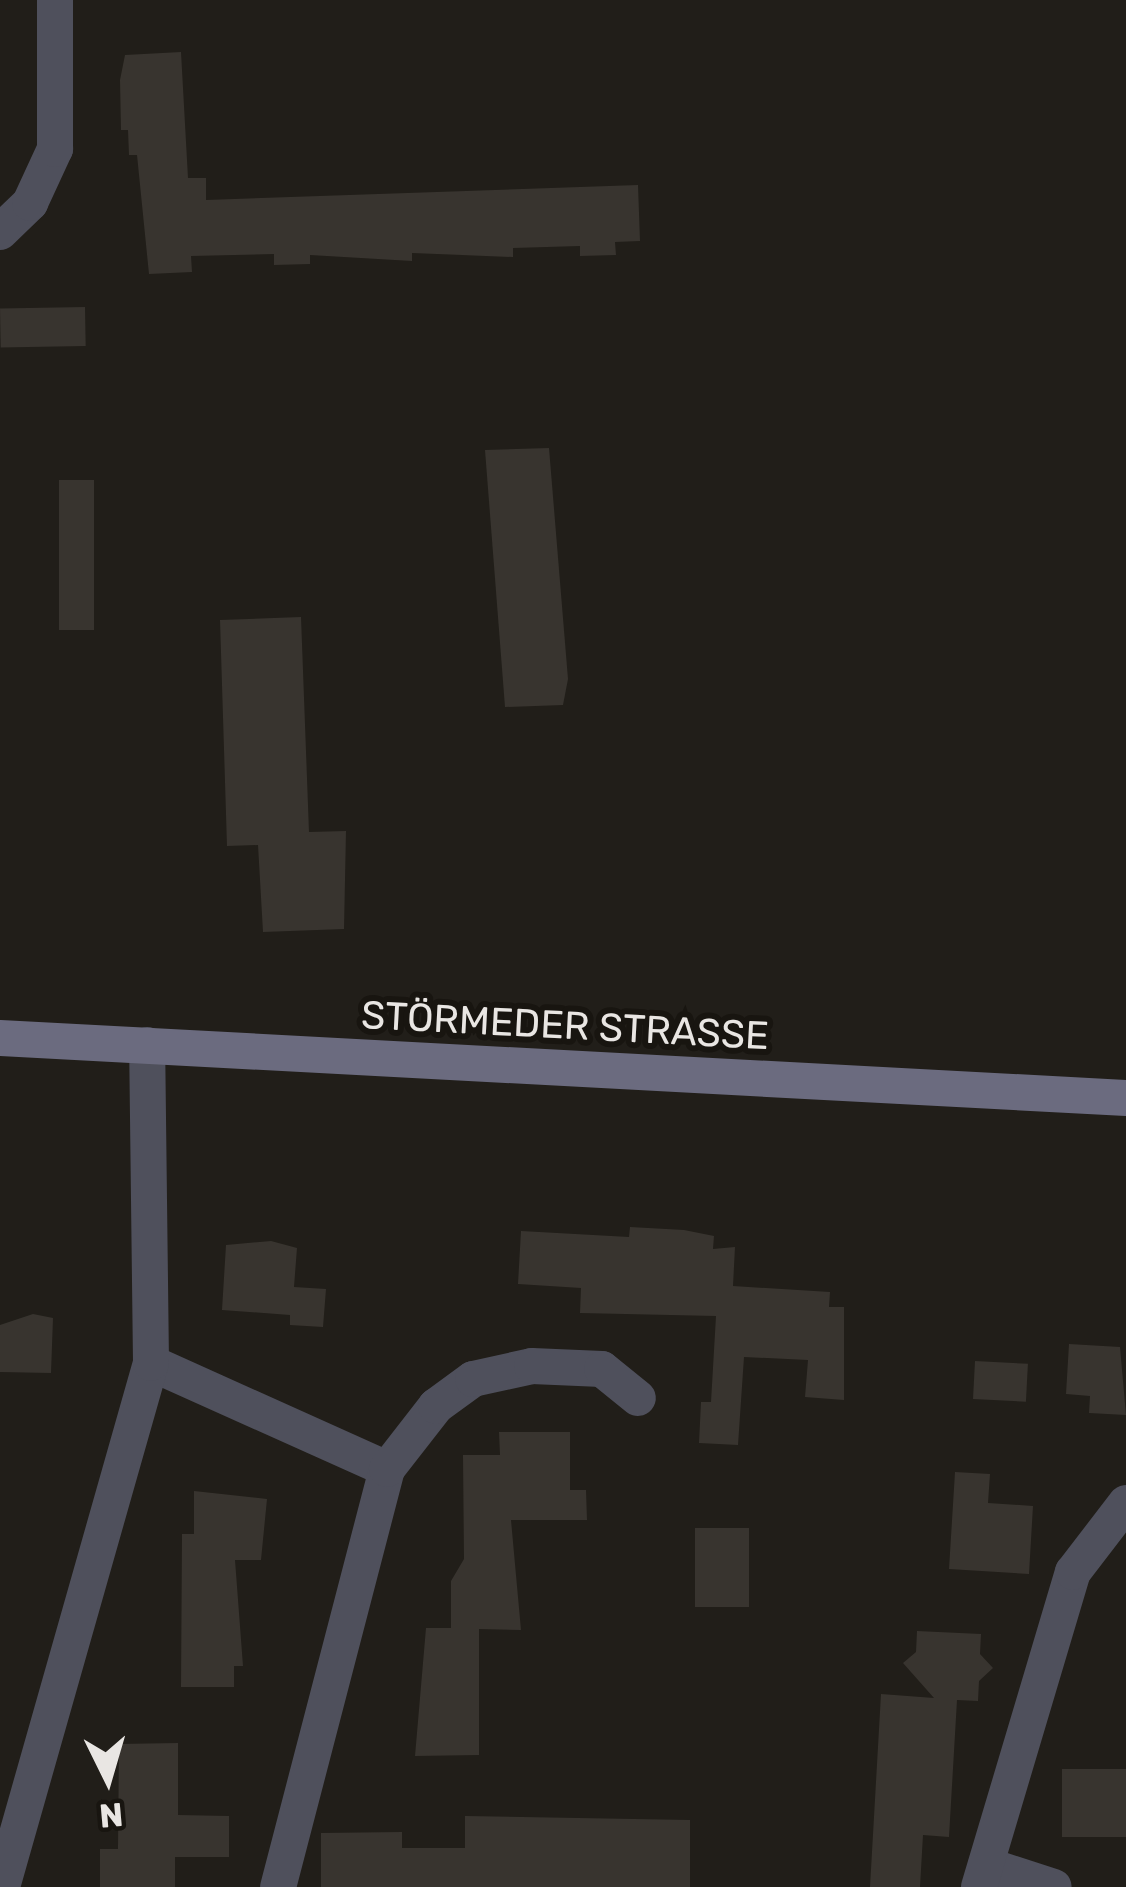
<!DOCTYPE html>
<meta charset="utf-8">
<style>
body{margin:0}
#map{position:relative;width:1126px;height:1887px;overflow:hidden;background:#211e19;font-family:Rubik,sans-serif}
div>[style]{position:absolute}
.building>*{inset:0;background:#38342f;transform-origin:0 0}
.minor>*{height:36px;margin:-18px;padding:0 18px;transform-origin:18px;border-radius:18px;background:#4f505c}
.secondary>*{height:36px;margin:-18px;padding:0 18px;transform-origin:18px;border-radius:18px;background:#6b6b7f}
span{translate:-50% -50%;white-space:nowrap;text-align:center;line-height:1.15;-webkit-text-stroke:12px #181510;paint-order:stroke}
.street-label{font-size:39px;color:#e9e6e3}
.north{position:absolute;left:48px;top:1719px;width:120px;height:120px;-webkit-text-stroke:9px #181510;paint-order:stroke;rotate:175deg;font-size:33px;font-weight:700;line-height:48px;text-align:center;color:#e9e6e3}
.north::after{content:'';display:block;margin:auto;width:42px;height:54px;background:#e9e6e3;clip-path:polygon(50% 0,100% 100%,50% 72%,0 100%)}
</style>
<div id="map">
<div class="building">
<i style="clip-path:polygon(181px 52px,188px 178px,206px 178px,206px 200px,638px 185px,640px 241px,615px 242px,616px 255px,580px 256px,580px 246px,513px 248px,513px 257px,412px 253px,412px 261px,310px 255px,310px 264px,274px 265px,274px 254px,191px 256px,192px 272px,149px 274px,137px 155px,129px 155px,128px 130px,121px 130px,120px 80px,125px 55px)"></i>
<i style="left:85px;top:307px;width:39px;height:85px;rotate:89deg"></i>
<i style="clip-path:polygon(549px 448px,568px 679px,563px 705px,505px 707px,485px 450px)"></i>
<i style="left:59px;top:480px;width:35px;height:150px"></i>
<i style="clip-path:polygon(301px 617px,309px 832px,346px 831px,344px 929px,263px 932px,258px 845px,227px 846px,220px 620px)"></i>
<i style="clip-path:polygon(630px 1227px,684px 1230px,714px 1236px,713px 1249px,735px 1247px,733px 1286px,830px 1292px,829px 1307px,844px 1307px,844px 1400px,805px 1397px,808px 1360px,744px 1357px,738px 1445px,699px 1443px,701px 1402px,711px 1402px,716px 1316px,580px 1313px,581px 1288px,518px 1284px,521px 1231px,629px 1237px)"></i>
<i style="clip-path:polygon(271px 1241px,297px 1248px,294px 1287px,326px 1289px,323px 1327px,290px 1325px,290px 1315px,222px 1310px,226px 1245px)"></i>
<i style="clip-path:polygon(33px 1314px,53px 1318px,51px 1373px,0 1372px,0 1325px)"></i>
<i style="clip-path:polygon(1069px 1344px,1120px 1347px,1126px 1415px,1089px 1413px,1090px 1396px,1066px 1394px)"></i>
<i style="left:975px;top:1361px;width:53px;height:38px;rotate:3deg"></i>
<i style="clip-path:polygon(499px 1432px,570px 1432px,570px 1490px,586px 1490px,587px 1520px,511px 1520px,521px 1630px,479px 1629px,479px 1755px,415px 1756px,426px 1628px,451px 1628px,451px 1581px,464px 1559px,463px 1455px,500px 1455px)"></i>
<i style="clip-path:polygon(955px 1472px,990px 1474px,988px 1503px,1033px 1506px,1029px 1574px,949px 1569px)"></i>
<i style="clip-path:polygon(194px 1491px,267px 1499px,261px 1560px,235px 1560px,243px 1666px,234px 1666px,234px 1687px,181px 1687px,182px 1534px,194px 1534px)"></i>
<i style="left:695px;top:1528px;width:54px;height:79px"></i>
<i style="clip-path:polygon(917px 1631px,981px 1634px,980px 1654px,993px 1668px,979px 1681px,978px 1701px,957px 1700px,949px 1837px,923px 1835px,920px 1887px,870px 1887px,881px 1694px,934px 1698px,903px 1663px,916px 1652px)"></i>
<i style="clip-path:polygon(178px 1743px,178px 1815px,229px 1816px,229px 1857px,175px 1857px,175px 1887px,100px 1887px,100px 1849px,118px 1849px,119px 1744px)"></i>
<i style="left:1126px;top:1769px;width:68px;height:64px;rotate:90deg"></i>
<i style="clip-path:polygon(465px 1816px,690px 1820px,690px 1887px,321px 1887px,321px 1833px,402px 1832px,402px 1848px,465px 1848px)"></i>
</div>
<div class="minor">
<i style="left:0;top:232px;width:42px;rotate:-44deg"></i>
<i style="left:30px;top:203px;width:60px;rotate:-65.2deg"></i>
<i style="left:55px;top:149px;width:149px;rotate:-90deg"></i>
<i style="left:151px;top:1363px;width:259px;rotate:24.2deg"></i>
<i style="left:387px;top:1469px;width:432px;rotate:104.6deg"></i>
<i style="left:387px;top:1469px;width:80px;rotate:-52.1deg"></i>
<i style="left:436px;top:1406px;width:46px;rotate:-36.1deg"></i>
<i style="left:473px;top:1379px;width:60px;rotate:-12.4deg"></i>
<i style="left:532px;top:1366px;width:70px;rotate:2.5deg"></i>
<i style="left:602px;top:1369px;width:46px;rotate:38.9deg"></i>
<i style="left:986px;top:1865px;width:71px;rotate:17.9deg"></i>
<i style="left:2px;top:1887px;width:545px;rotate:-74.13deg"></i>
<i style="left:151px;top:1363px;width:318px;rotate:-90.7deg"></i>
<i style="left:979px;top:1887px;width:329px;rotate:-73.4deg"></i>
<i style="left:1073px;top:1572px;width:87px;rotate:-52.5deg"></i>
</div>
<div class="secondary">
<i style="left:0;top:1038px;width:1128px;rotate:3.05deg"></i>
</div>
<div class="street-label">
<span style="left:565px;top:1026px;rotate:3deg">STÖRMEDER STRASSE</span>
</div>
<div class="north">N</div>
</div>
